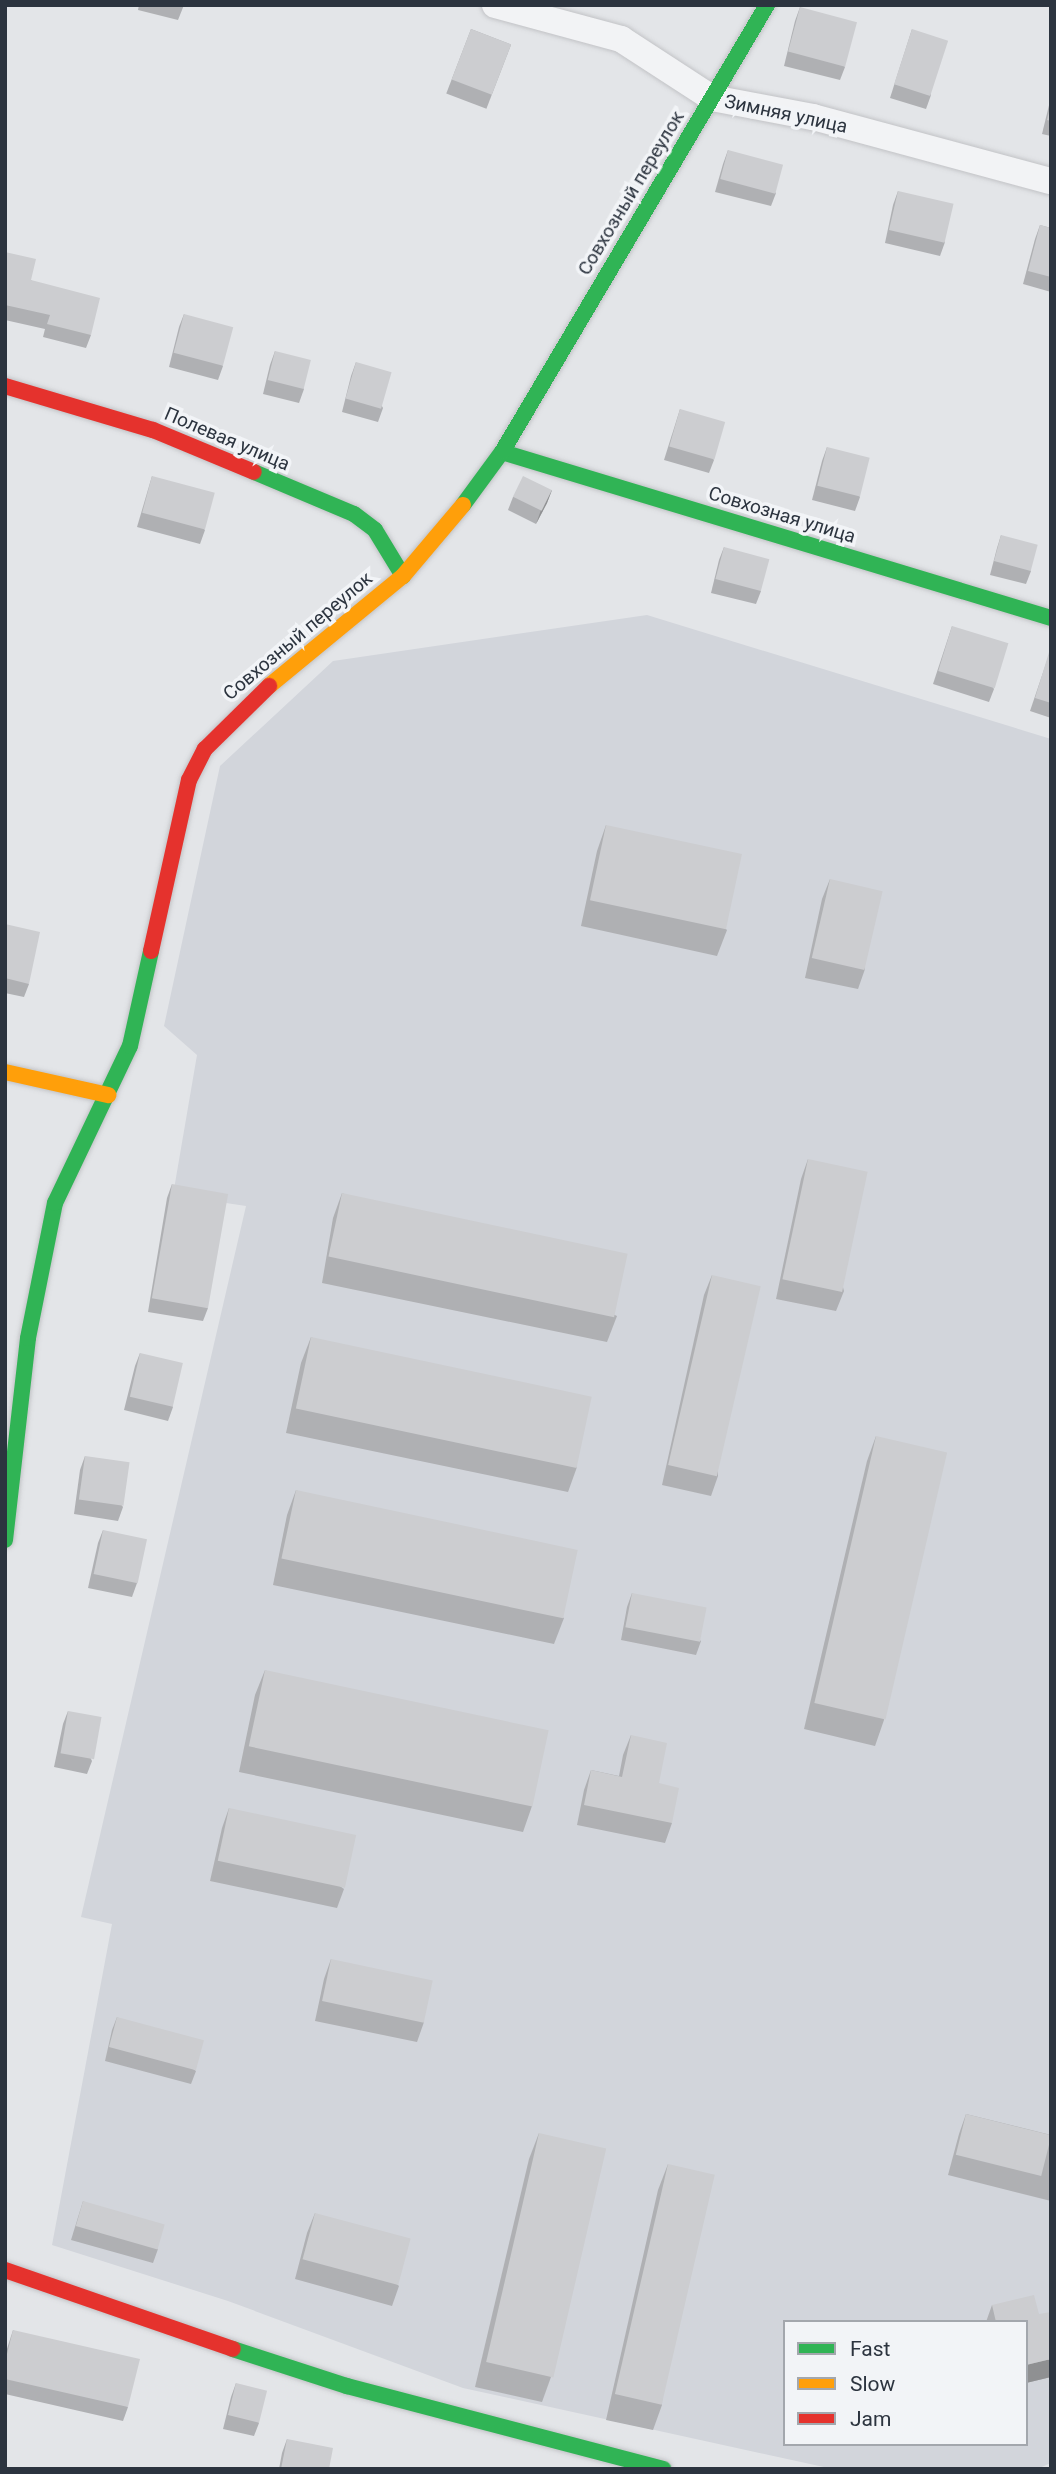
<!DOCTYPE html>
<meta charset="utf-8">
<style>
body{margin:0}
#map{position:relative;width:1056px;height:2474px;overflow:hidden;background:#e3e5e8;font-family:Roboto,sans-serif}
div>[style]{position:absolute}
.built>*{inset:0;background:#d2d5db}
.roads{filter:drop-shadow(0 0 2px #c2c3c6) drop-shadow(0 0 2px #c2c3c6)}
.street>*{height:26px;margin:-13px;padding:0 13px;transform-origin:13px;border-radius:13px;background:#f2f3f5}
.fast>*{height:16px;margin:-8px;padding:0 8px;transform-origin:8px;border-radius:8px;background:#30b455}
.slow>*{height:16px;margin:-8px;padding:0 8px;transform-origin:8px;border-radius:8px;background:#ff9f0a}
.jam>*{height:16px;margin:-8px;padding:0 8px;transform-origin:8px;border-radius:8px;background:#e5322d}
.wall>*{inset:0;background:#afb0b3;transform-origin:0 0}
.shaded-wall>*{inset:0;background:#8f9092}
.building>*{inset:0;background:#cccdd0;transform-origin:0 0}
span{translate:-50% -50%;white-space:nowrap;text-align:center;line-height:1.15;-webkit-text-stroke:7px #f2f4f7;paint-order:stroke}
.street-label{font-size:19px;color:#2c343f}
.frame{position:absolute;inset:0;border:7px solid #2c343f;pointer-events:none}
.legend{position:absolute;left:783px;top:2320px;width:245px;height:126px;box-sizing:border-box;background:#f2f4f7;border:2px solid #a3a7ad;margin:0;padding:9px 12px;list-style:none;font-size:21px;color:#2c343f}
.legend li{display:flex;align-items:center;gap:14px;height:35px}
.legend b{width:35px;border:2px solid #a3a7ad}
</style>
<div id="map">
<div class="built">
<i style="clip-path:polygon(evenodd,647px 615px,1051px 739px,1051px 2463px,1037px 2469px,833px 2469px,463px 2388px,228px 2301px,52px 2245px,112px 1924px,81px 1917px,246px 1206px,173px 1195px,197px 1055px,164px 1026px,220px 766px,333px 661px,647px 615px,785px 2322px,1026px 2322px,1026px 2444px,785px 2444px,785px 2322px)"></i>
</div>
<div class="roads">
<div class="street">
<i style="left:495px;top:5px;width:131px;rotate:15.1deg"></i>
<i style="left:621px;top:39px;width:108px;rotate:33deg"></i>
<i style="left:712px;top:98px;width:103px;rotate:10.7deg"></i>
<i style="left:813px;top:117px;width:246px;rotate:15.1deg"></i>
</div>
<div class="fast">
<i style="left:502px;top:452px;width:574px;rotate:16.82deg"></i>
<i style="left:254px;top:472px;width:108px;rotate:22.8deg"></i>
<i style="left:354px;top:514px;width:26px;rotate:37deg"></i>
<i style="left:375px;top:530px;width:54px;rotate:58.7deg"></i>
<i style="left:463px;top:505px;width:66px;rotate:-53.7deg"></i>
<i style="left:502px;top:452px;width:520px;rotate:-59.34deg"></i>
<i style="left:5px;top:1540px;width:203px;rotate:-83.5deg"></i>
<i style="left:28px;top:1338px;width:138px;rotate:-78.7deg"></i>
<i style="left:55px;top:1203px;width:174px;rotate:-64.5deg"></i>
<i style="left:130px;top:1046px;width:97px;rotate:-77.5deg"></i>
<i style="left:233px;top:2349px;width:120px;rotate:18deg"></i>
<i style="left:347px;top:2386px;width:327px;rotate:14.7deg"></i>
</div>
<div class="slow">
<i style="left:269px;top:686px;width:173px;rotate:-39.4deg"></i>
<i style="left:403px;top:576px;width:93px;rotate:-49.8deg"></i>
<i style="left:5px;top:1072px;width:106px;rotate:12.6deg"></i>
</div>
<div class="jam">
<i style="left:5px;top:386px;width:154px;rotate:16.6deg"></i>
<i style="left:153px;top:430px;width:109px;rotate:22.6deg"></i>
<i style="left:151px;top:951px;width:175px;rotate:-77.5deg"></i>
<i style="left:189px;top:780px;width:35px;rotate:-63deg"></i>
<i style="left:205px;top:749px;width:90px;rotate:-44.5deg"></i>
<i style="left:5px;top:2270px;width:241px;rotate:19.1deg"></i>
</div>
</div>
<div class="wall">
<i style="clip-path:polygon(139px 5px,184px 5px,178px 20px,138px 10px)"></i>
<i style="clip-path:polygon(800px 7px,845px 67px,840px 80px,784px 66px,795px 21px)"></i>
<i style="left:471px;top:29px;width:43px;height:69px;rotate:21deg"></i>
<i style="clip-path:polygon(912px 29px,931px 95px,926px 109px,890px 98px)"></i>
<i style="clip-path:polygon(1051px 97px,1051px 136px,1042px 134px)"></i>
<i style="clip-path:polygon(728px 150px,776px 193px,771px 206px,715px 192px,723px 164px)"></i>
<i style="clip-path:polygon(898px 191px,945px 242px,940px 256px,885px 243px,893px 205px)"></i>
<i style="clip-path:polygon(1040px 225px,1051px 228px,1051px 292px,1023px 284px,1035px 239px)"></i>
<i style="clip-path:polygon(5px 252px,31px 280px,91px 335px,86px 348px,43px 337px,45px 329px,5px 320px)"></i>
<i style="clip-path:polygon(184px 314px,223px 366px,218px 380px,169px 367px,179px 327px)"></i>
<i style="clip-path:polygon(275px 351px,304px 389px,299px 403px,263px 394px,270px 365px)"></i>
<i style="clip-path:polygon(356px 362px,383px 408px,378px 422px,342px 412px,351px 376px)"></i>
<i style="clip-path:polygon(680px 409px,714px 460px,709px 473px,664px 460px)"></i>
<i style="clip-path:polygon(827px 447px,860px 497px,855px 511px,812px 500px,822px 461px)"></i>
<i style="clip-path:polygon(152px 476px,205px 530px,200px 544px,137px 527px)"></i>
<i style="clip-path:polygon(552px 490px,547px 503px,536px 524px,508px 510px,513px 497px)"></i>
<i style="clip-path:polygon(1001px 535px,1031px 571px,1026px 584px,990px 575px,997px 548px)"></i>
<i style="clip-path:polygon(724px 547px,761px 591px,756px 604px,711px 593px,719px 560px)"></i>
<i style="clip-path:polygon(952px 626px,994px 689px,989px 702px,933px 684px)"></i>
<i style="clip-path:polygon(1051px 649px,1051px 718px,1030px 711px)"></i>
<i style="clip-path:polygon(606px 825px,727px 930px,717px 956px,581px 926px,597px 851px)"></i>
<i style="clip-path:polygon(830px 879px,865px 969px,858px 989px,805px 978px,822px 899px)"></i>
<i style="clip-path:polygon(5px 924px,29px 984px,24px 997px,5px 993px)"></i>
<i style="clip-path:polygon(808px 1159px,844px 1291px,836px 1311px,776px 1299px,801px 1179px)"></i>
<i style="clip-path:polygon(172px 1184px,208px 1308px,203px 1321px,148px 1312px,167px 1198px)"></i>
<i style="clip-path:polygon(342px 1193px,617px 1316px,607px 1342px,322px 1283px,333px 1218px)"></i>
<i style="clip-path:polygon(712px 1275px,718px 1476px,711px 1496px,662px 1485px,704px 1295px)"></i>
<i style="clip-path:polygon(311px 1337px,577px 1467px,568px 1492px,286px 1433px,301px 1363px)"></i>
<i style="clip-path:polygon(140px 1353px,173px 1407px,168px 1421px,124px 1410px,135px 1366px)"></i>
<i style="clip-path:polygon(876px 1436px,884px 1720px,875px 1746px,804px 1729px,867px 1461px)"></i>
<i style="clip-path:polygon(85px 1456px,123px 1507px,118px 1521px,74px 1514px,80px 1470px)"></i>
<i style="clip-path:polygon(296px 1490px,564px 1618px,554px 1644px,273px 1585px,287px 1515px)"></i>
<i style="clip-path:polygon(103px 1530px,137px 1583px,132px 1597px,88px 1588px,98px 1543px)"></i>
<i style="clip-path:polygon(632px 1593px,701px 1641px,696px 1655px,621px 1640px,627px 1607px)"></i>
<i style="clip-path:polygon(265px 1670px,532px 1806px,523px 1832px,239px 1772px,255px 1695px)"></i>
<i style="clip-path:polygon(68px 1711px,92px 1761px,87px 1774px,54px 1767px,63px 1724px)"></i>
<i style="clip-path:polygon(631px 1735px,659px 1783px,672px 1823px,665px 1843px,577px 1825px,584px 1790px,591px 1770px,619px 1776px,623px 1755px)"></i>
<i style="clip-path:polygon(229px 1808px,344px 1889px,337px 1908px,210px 1881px,222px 1828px)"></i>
<i style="clip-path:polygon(331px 1959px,424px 2022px,417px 2042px,315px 2021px,324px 1979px)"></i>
<i style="clip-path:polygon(117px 2017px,196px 2071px,191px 2084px,105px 2061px,112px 2030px)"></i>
<i style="clip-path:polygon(966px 2114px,1051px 2135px,1051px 2201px,948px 2175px,959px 2134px)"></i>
<i style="clip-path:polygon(539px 2133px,551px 2377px,542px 2402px,475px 2387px,529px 2159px)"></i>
<i style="clip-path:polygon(668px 2164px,662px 2405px,653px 2430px,606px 2420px,658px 2190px)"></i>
<i style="clip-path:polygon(83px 2201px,158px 2249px,153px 2263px,71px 2240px)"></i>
<i style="clip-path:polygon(315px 2213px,399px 2286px,392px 2306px,295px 2279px,307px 2233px)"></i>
<i style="clip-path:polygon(992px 2305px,1039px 2314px,1051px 2377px,1026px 2383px,1026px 2322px,986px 2322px)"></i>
<i style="clip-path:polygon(13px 2330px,128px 2407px,123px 2421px,5px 2394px,5px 2355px)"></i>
<i style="clip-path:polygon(236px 2383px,259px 2423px,254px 2436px,223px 2429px,231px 2397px)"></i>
<i style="clip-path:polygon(287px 2439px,329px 2469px,279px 2469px,282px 2453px)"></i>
</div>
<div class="shaded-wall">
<i style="clip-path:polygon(552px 490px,547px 503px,536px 524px,541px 510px)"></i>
<i style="clip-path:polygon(1051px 2359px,1051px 2377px,1026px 2383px,1026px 2365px)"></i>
</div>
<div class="building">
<i style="left:800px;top:7px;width:59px;height:46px;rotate:15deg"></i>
<i style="left:471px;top:29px;width:43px;height:54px;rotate:21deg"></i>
<i style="left:912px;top:29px;width:38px;height:58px;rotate:18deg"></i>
<i style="clip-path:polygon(1051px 103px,1051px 121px,1047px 120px)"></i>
<i style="left:728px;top:150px;width:57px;height:30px;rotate:15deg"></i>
<i style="left:898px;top:191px;width:57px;height:40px;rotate:13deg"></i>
<i style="clip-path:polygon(1040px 225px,1051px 228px,1051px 277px,1028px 271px)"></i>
<i style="clip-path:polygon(5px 252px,36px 259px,31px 280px,100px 298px,91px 335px,47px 324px,50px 315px,5px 305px)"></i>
<i style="left:184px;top:314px;width:51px;height:40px;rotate:15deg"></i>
<i style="left:275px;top:351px;width:37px;height:30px;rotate:14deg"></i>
<i style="left:356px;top:362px;width:37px;height:38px;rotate:16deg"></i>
<i style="left:680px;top:409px;width:47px;height:39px;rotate:16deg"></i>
<i style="left:827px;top:447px;width:44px;height:40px;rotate:14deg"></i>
<i style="left:152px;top:476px;width:65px;height:38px;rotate:15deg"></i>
<i style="left:523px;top:476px;width:32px;height:23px;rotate:26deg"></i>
<i style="left:1001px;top:535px;width:38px;height:27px;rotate:15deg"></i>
<i style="left:724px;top:547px;width:47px;height:33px;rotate:15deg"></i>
<i style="left:952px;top:626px;width:59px;height:47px;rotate:17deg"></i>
<i style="clip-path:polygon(1050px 649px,1051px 649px,1051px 703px,1035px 698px)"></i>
<i style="left:606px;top:825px;width:139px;height:77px;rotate:12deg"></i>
<i style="left:830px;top:879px;width:54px;height:81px;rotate:13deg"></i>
<i style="clip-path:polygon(5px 924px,40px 932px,29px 984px,5px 978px)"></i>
<i style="left:808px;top:1159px;width:61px;height:123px;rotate:12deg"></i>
<i style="left:172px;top:1184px;width:57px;height:116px;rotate:10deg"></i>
<i style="left:342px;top:1193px;width:292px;height:65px;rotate:12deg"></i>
<i style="left:712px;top:1275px;width:50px;height:195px;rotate:13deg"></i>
<i style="left:311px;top:1337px;width:287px;height:73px;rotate:12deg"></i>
<i style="left:140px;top:1353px;width:44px;height:45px;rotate:13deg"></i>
<i style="left:876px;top:1436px;width:73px;height:274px;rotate:13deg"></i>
<i style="left:85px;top:1456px;width:45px;height:44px;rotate:8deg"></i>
<i style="left:296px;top:1490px;width:288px;height:70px;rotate:12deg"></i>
<i style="left:103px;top:1530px;width:45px;height:45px;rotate:12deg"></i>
<i style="left:632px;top:1593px;width:76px;height:35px;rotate:11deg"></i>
<i style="left:265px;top:1670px;width:290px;height:78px;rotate:12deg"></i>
<i style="left:68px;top:1711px;width:34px;height:43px;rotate:10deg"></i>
<i style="clip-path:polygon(631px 1735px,667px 1743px,659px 1783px,679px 1788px,672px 1823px,584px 1805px,591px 1770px,622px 1777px)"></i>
<i style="left:229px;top:1808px;width:130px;height:54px;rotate:12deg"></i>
<i style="left:331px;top:1959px;width:104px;height:43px;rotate:12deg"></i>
<i style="left:117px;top:2017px;width:90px;height:31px;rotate:15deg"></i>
<i style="left:966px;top:2114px;width:88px;height:42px;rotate:14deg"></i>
<i style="left:539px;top:2133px;width:69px;height:235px;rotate:13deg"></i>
<i style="left:668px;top:2164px;width:48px;height:236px;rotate:13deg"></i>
<i style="left:83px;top:2201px;width:85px;height:26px;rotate:16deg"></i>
<i style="left:315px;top:2213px;width:99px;height:48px;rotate:15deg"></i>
<i style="clip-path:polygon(1034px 2295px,1039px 2314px,1051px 2312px,1051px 2359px,1026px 2365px,1026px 2322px,996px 2322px,992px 2305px)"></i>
<i style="clip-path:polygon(13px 2330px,140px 2359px,128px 2407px,5px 2379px,5px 2362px)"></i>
<i style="left:236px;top:2383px;width:32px;height:33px;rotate:14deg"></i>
<i style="clip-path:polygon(287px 2439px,333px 2448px,329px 2469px,281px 2469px)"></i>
</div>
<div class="street-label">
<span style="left:786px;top:114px;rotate:12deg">Зимняя улица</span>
<span style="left:631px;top:193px;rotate:-59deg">Совхозный переулок</span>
<span style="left:227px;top:439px;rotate:23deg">Полевая улица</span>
<span style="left:782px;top:515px;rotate:17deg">Совхозная улица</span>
<span style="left:298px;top:636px;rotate:-40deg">Совхозный переулок</span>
</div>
<div class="frame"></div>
<ul class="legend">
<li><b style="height:9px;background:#30b455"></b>Fast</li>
<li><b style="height:9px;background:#ff9f0a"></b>Slow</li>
<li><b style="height:9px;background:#e5322d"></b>Jam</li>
</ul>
</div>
